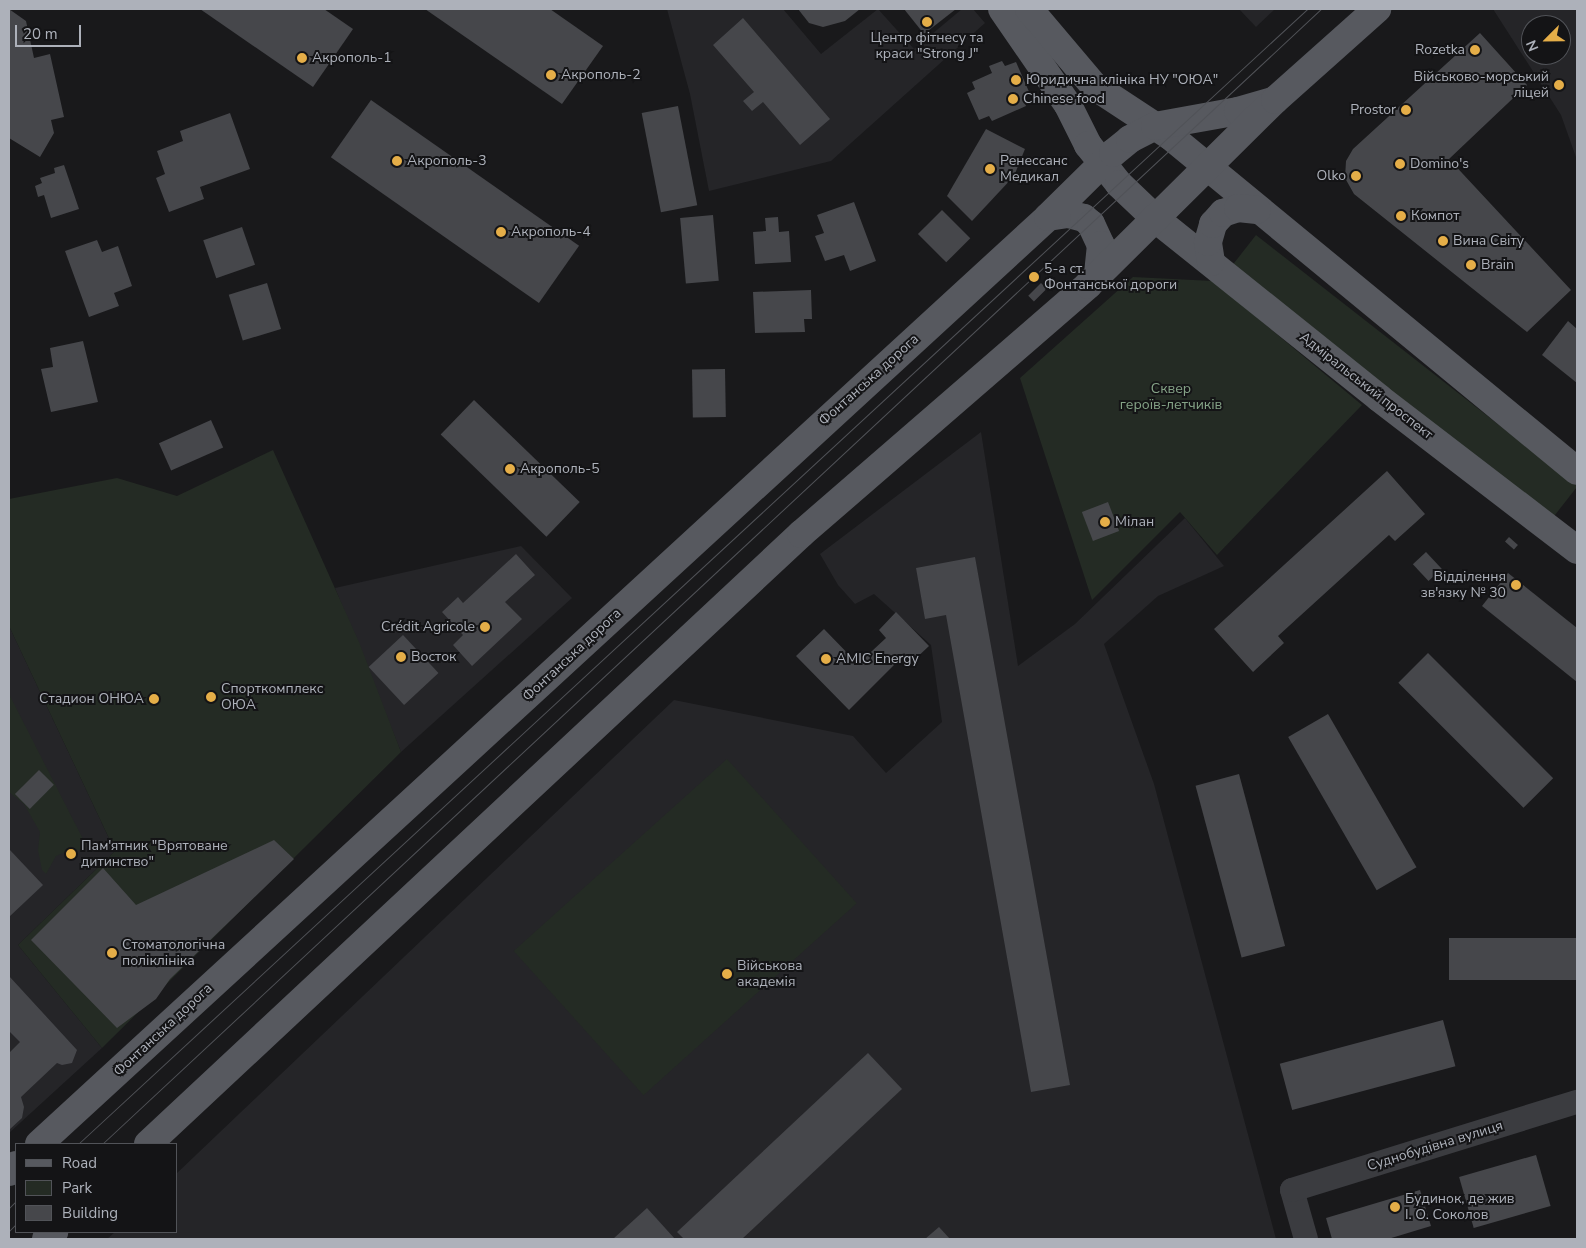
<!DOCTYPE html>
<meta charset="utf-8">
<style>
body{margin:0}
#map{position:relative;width:1586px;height:1248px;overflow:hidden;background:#19191b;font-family:"Nunito Sans",sans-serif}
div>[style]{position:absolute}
.built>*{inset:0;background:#252528}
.green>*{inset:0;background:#242b24;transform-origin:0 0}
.building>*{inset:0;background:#46474b;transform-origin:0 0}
.minor>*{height:24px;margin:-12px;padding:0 12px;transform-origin:12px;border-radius:12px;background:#3b3c40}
.major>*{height:28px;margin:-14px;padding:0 14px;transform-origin:14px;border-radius:14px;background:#57595f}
.tram>*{height:1px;margin:-0.5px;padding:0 0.5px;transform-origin:0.5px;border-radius:0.5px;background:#505257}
.dots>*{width:14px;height:14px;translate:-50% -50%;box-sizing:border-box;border:2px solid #141416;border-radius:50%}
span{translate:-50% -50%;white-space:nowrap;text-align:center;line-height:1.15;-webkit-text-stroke:4px #141416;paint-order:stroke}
.poi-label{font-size:14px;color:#adb1ba}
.right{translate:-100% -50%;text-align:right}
.left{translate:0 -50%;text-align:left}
.street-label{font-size:14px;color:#adb1ba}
.park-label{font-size:14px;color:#85a387}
.frame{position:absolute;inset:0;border:10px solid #adb1ba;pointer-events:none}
.legend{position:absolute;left:15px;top:1143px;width:162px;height:90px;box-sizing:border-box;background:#141416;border:1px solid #515358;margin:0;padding:6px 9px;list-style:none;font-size:15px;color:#adb1ba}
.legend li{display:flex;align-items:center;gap:10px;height:25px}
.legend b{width:25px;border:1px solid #515358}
.north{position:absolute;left:1521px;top:15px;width:50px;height:50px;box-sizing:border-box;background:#141416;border:1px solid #515358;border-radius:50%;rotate:247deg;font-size:14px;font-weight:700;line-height:20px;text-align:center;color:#adb1ba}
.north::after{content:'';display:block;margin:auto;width:18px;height:22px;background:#e5ae48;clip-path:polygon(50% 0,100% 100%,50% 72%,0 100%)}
.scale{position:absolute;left:15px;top:25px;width:66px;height:22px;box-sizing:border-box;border:2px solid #adb1ba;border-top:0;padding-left:6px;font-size:15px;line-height:18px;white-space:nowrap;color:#adb1ba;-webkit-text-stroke:4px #141416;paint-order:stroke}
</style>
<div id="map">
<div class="built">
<i style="clip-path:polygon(667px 9px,783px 9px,821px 54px,878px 9px,914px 49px,962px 9px,973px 9px,985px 23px,831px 161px,709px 191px,690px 94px)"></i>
<i style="clip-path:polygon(1239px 9px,1275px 9px,1256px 27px)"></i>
<i style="clip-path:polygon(evenodd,1493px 9px,1577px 9px,1577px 160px,1561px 115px,1493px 9px,1531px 25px,1561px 25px,1561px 55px,1531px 55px,1531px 25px)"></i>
<i style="clip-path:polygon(981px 432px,1018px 666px,1075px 624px,1185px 518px,1224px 566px,1158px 596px,1104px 644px,1154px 784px,1276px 1239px,107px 1239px,115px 1232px,176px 1232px,176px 1174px,674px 700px,853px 736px,886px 773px,942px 722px,931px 645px,874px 594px,855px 604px,838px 585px,820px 554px)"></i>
<i style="clip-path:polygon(521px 546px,572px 598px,401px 752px,335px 588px)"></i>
<i style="clip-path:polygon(9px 626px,115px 851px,18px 945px,102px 1048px,9px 1133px)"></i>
</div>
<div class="green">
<i style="left:1256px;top:235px;width:408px;height:41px;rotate:38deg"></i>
<i style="clip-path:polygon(1133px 277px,1213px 281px,1362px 405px,1217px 555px,1180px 512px,1092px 600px,1020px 378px)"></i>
<i style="clip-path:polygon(273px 450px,359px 642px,401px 752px,102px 1048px,18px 945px,115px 851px,9px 626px,9px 499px,117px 478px,177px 496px)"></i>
<i style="clip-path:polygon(9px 694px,86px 845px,75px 853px,71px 850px,56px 856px,46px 874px,42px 870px,38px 850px,40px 832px,24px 804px,9px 792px)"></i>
<i style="left:727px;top:759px;width:194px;height:287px;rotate:48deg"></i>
</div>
<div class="building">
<i style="clip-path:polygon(9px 9px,26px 21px,34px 58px,50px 54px,64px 117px,51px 120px,54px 133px,40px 157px,9px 138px)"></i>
<i style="clip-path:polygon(200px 9px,324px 9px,353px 29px,313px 87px)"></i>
<i style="clip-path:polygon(425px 9px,550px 9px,603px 46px,562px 104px)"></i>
<i style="clip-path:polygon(798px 9px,860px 9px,845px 21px,823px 27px,809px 23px)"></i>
<i style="clip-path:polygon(904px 9px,956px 9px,924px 34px)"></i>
<i style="clip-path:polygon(743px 18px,830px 119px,800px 145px,763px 102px,752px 111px,743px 101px,754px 92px,713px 45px)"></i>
<i style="clip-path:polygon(1480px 33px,1527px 85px,1449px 159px,1571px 290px,1527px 332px,1354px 194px,1345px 178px,1346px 161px,1353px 149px)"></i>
<i style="clip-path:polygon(1002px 61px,1005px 66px,1016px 62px,1030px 94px,1023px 98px,1026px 106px,992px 121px,989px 116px,979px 120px,967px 93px,975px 89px,972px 82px,992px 73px,989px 66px)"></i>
<i style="left:371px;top:100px;width:254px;height:70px;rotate:35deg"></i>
<i style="left:678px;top:106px;width:101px;height:37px;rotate:79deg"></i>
<i style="clip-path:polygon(230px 113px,250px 169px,200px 187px,204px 199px,169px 212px,156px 178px,165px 174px,157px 151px,183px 141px,180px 131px)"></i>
<i style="clip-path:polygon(986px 129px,1025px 149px,1014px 176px,972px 221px,947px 196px)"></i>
<i style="clip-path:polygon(64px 165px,79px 209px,51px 218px,44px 195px,38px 197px,35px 186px,42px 183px,40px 178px,55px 173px,54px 168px)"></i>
<i style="clip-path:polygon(854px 202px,876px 261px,850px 271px,844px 255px,825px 261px,815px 236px,824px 233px,817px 215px)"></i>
<i style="left:942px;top:210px;width:40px;height:34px;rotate:45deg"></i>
<i style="left:713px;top:215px;width:66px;height:33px;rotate:85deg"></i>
<i style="clip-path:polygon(778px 217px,779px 232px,789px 231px,791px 262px,755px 264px,753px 232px,766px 231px,765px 218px)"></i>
<i style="left:242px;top:227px;width:40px;height:41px;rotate:71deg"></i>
<i style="clip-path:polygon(97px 240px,102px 252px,118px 246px,132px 286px,114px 293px,119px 306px,89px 317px,65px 251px)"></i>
<i style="left:267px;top:283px;width:48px;height:40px;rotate:73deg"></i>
<i style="left:1041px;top:283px;width:8px;height:18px;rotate:45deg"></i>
<i style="clip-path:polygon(811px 290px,812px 319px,804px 319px,805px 332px,755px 333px,753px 292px)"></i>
<i style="clip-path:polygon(1568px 321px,1577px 329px,1577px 383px,1542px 355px)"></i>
<i style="clip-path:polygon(83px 341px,98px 402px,51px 412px,41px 369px,53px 367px,50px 348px)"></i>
<i style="left:725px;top:369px;width:48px;height:33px;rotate:89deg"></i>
<i style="left:474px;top:400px;width:147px;height:48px;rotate:44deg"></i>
<i style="left:211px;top:420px;width:30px;height:57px;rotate:66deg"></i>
<i style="clip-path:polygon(1387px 471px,1425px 514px,1395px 541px,1389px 535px,1278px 636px,1284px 643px,1253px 672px,1214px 629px)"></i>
<i style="left:1108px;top:502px;width:31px;height:28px;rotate:69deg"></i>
<i style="left:1509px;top:537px;width:12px;height:6px;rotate:42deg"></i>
<i style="left:1426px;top:552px;width:23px;height:18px;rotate:47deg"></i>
<i style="clip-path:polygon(516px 554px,535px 575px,505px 602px,522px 619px,472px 666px,453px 645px,463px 635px,442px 612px,458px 597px,463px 603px)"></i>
<i style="clip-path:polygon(975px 557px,1070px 1085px,1031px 1092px,946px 615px,925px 619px,916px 568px)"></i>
<i style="clip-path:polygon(1508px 573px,1577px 628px,1577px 682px,1482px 606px)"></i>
<i style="clip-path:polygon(896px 612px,929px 646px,911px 663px,904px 655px,849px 710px,796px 656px,824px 629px,858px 664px,886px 638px,879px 630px)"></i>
<i style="left:403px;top:635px;width:52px;height:47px;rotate:47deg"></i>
<i style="left:1428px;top:653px;width:177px;height:42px;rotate:45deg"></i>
<i style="left:1328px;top:714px;width:177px;height:46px;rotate:60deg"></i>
<i style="left:39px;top:770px;width:21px;height:34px;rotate:45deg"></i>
<i style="left:1239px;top:774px;width:178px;height:45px;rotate:75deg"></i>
<i style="clip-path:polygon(274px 840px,294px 859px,170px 979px,156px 999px,117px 1028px,31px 940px,103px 868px,136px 905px)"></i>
<i style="clip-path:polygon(9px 849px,43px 885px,9px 917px)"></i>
<i style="left:1577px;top:938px;width:42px;height:128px;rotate:90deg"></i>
<i style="clip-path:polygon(9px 976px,77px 1050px,72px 1063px,62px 1065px,57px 1063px,21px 1097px,24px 1107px,22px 1118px,9px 1130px,9px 1053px,20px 1042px,9px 1031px)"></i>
<i style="left:1443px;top:1020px;width:48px;height:169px;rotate:75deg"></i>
<i style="clip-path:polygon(868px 1053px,902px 1089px,742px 1239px,684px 1239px,677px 1232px)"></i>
<i style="left:1536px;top:1155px;width:53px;height:80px;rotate:74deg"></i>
<i style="clip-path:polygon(1420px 1190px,1431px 1226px,1388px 1239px,1332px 1239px,1326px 1218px)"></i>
<i style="clip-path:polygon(647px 1208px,675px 1239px,613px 1239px)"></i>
<i style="clip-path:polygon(939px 1227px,950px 1239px,925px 1239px)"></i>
</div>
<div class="minor">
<i style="left:1306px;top:1239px;width:51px;rotate:-105.9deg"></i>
<i style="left:1292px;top:1190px;width:298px;rotate:-17.2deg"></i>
</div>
<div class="major">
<i style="left:1002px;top:9px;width:116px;rotate:55.5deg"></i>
<i style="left:1068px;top:105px;width:45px;rotate:63.4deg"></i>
<i style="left:1088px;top:145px;width:50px;rotate:51.5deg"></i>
<i style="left:1119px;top:184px;width:52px;rotate:43.5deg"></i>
<i style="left:1157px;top:220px;width:285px;rotate:38.7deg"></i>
<i style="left:1379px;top:398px;width:250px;rotate:37.5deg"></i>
<i style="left:1029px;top:9px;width:101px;rotate:49.8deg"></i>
<i style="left:1094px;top:86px;width:91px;rotate:33.3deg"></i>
<i style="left:1170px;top:136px;width:527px;rotate:39.46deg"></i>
<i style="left:1048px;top:217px;width:20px;rotate:-9deg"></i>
<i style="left:1068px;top:214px;width:16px;rotate:14deg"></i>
<i style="left:1084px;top:218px;width:9px;rotate:41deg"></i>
<i style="left:1091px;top:224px;width:23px;rotate:65deg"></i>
<i style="left:1101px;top:245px;width:30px;rotate:96deg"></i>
<i style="left:1211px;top:262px;width:20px;rotate:-99deg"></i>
<i style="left:1208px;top:242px;width:19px;rotate:-74deg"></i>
<i style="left:1213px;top:224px;width:15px;rotate:-48deg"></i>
<i style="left:1223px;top:213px;width:16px;rotate:-18deg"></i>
<i style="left:1238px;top:208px;width:19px;rotate:6deg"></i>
<i style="left:39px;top:1144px;width:1370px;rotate:-42.57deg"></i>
<i style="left:1048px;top:217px;width:91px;rotate:-44.6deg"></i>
<i style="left:1113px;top:153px;width:22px;rotate:-39deg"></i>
<i style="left:1130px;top:139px;width:28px;rotate:-27deg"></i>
<i style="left:1155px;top:126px;width:84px;rotate:-10.2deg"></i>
<i style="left:1238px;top:111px;width:37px;rotate:-16deg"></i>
<i style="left:148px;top:1144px;width:894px;rotate:-43.05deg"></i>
<i style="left:801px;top:534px;width:380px;rotate:-40.9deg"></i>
<i style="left:1088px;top:285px;width:263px;rotate:-44.7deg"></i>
<i style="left:1275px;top:100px;width:137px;rotate:-41.7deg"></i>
<i style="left:9px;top:1172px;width:10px;rotate:-45deg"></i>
<i style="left:46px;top:1239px;width:11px;rotate:-41deg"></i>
</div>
<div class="tram">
<i style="left:78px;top:1144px;width:1673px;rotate:-42.72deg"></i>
<i style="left:102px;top:1144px;width:1666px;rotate:-42.96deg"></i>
<i style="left:9px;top:1208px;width:10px;rotate:-45deg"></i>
<i style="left:9px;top:1231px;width:10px;rotate:-45deg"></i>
</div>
<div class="dots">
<i style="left:927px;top:22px;background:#e5ae48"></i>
<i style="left:1475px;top:50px;background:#e5ae48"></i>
<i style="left:302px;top:58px;background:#e5ae48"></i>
<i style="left:551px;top:75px;background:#e5ae48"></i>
<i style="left:1016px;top:80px;background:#e5ae48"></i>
<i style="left:1559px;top:85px;background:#e5ae48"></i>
<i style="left:1013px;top:99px;background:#e5ae48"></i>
<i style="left:1406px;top:110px;background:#e5ae48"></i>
<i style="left:397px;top:161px;background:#e5ae48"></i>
<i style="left:1400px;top:164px;background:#e5ae48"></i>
<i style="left:990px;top:169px;background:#e5ae48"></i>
<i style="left:1356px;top:176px;background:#e5ae48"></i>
<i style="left:1401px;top:216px;background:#e5ae48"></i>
<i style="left:501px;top:232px;background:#e5ae48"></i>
<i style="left:1443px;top:241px;background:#e5ae48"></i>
<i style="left:1471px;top:265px;background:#e5ae48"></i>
<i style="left:1034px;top:277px;background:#e5ae48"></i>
<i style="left:510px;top:469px;background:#e5ae48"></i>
<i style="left:1105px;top:522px;background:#e5ae48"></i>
<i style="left:1516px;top:585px;background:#e5ae48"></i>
<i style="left:485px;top:627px;background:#e5ae48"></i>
<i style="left:401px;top:657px;background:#e5ae48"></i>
<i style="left:826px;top:659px;background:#e5ae48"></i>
<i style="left:211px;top:697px;background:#e5ae48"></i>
<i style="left:154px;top:699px;background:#e5ae48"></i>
<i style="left:71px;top:854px;background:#e5ae48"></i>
<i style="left:112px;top:953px;background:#e5ae48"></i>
<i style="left:727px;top:974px;background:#e5ae48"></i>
<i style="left:1395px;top:1207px;background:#e5ae48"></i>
</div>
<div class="poi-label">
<span style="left:927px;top:46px">Центр фітнесу та<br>краси "Strong J"</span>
<span class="right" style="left:1465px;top:50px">Rozetka</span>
<span class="left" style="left:312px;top:58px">Акрополь-1</span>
<span class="left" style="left:561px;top:75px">Акрополь-2</span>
<span class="right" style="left:1549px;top:85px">Військово-морський<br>ліцей</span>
<span class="left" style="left:1026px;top:80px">Юридична клініка НУ "ОЮА"</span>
<span class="left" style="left:1023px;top:99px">Chinese food</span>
<span class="right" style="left:1396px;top:110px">Prostor</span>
<span class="left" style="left:407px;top:161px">Акрополь-3</span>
<span class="left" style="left:1000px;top:169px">Ренессанс<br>Медикал</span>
<span class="left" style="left:1410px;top:164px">Domino's</span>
<span class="right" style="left:1346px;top:176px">Olko</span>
<span class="left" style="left:1411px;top:216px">Компот</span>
<span class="left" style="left:511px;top:232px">Акрополь-4</span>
<span class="left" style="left:1453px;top:241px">Вина Світу</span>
<span class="left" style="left:1481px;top:265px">Brain</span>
<span class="left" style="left:1044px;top:277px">5-а ст.<br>Фонтанської дороги</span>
<span class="left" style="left:520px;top:469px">Акрополь-5</span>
<span class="left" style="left:1115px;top:522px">Мілан</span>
<span class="right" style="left:1506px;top:585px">Відділення<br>зв'язку № 30</span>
<span class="right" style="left:475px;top:627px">Crédit Agricole</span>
<span class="left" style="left:411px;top:657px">Восток</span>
<span class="left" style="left:836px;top:659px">AMIC Energy</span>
<span class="left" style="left:221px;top:697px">Спорткомплекс<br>ОЮА</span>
<span class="right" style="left:144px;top:699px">Стадион ОНЮА</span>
<span class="left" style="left:81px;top:854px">Пам'ятник "Врятоване<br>дитинство"</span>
<span class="left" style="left:122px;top:953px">Стоматологічна<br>поліклініка</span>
<span class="left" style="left:737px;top:974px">Військова<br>академія</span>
<span class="left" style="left:1405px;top:1207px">Будинок, де жив<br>І. О. Соколов</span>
</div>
<div class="street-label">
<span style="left:869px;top:380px;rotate:-42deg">Фонтанська дорога</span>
<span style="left:1366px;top:386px;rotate:38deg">Адміральський проспект</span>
<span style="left:572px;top:655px;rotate:-43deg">Фонтанська дорога</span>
<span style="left:163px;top:1030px;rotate:-43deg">Фонтанська дорога</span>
<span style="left:1435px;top:1146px;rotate:-17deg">Суднобудівна вулиця</span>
</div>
<div class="park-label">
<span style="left:1171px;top:397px">Сквер<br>героїв-летчиків</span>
</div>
<div class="frame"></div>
<ul class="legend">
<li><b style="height:6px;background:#57595f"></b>Road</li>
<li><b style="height:14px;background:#242b24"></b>Park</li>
<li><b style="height:14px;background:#46474b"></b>Building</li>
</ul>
<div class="north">N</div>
<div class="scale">20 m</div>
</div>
